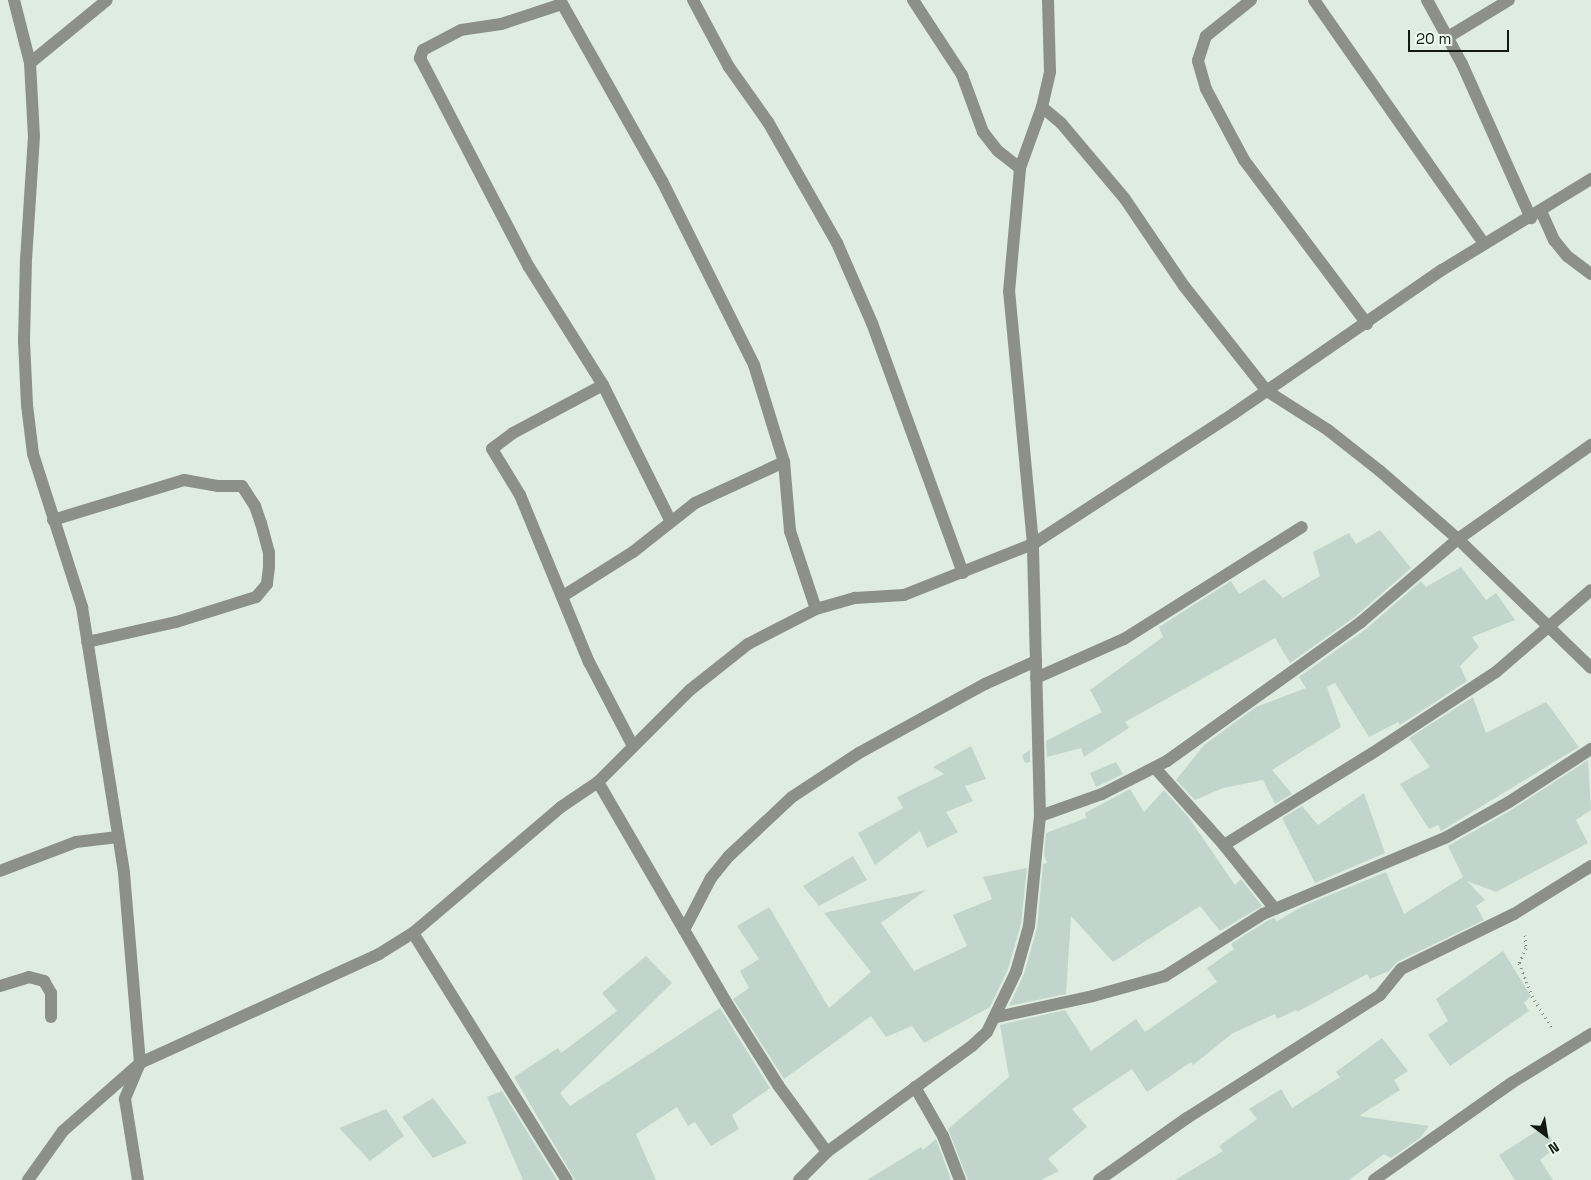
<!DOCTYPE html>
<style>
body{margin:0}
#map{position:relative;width:1591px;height:1180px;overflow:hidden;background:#deede0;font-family:"Space Grotesk",sans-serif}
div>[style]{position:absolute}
.building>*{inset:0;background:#c2d5cd}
.path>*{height:3px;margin-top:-1.5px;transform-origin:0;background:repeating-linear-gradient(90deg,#848f85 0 1px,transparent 0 5px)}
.minor>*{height:12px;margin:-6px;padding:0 6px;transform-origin:6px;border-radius:6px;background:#8c9089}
span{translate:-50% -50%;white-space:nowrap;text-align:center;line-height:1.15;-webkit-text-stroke:5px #ecfaee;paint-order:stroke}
.north{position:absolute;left:1521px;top:1110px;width:50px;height:50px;-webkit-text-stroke:4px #ecfaee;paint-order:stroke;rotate:149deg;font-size:14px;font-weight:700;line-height:20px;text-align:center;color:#131813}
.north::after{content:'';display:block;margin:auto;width:18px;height:22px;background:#131813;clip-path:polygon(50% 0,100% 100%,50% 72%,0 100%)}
.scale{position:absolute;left:1408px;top:30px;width:101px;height:22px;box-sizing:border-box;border:2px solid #131813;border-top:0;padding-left:6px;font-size:15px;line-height:18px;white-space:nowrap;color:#131813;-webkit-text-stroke:4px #ecfaee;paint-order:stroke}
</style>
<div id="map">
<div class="building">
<i style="clip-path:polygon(1380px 530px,1411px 568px,1356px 616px,1290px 663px,1275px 638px,1125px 722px,1129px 728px,1084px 757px,1081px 748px,1047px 757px,1046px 741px,1102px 712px,1090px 690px,1163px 637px,1159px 627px,1231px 581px,1239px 594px,1264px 579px,1283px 598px,1320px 576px,1313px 552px,1349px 533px,1356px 544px)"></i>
<i style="clip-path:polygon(1461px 567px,1486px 600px,1496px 593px,1515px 620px,1472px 637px,1479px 647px,1460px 666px,1467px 681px,1400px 725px,1398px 722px,1369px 737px,1335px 683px,1327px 687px,1341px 727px,1272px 770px,1292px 794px,1275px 804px,1263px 780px,1223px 788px,1195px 800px,1176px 780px,1204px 745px,1256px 707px,1306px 688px,1299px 677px,1366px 629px,1421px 581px,1426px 587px)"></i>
<i style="clip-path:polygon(1473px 697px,1486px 733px,1546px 702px,1579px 747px,1441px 831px,1438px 825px,1429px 829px,1400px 784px,1430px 767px,1409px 738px)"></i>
<i style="clip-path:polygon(971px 746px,986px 779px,965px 786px,973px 801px,946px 812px,958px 832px,927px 848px,920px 831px,875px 865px,858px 833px,903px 808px,897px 797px,944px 774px,933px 767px)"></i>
<i style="clip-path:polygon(1030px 750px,1030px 762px,1025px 763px,1022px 755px)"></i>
<i style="clip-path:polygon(1588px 760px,1591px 810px,1576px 820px,1588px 843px,1496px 892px,1467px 881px,1485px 900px,1476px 906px,1484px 920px,1397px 962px,1389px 971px,1370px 979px,1367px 974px,1297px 1012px,1296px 1010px,1277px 1019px,1275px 1014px,1233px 1033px,1193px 1065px,1191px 1062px,1147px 1092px,1132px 1069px,1072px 1109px,1087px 1127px,1048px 1159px,1059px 1171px,1041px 1180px,968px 1180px,948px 1129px,1009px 1077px,1000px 1025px,1065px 1010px,1091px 1051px,1136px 1019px,1145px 1032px,1217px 982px,1207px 968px,1234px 949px,1231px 944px,1267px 921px,1274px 918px,1277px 921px,1303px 906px,1386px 872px,1404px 914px,1463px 877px,1448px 846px,1513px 809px)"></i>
<i style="clip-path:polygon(1116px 762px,1123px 774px,1096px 787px,1090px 773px)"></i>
<i style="clip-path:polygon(1130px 789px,1144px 812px,1164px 790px,1189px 818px,1235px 885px,1241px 879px,1262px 906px,1220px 931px,1200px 906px,1113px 962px,1071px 916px,1066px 994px,1009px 1006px,1024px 974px,1037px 928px,1043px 864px,1047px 863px,1044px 855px,1046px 833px,1086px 818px,1085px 813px)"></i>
<i style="clip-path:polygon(1364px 793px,1385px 853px,1315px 883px,1282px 818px,1302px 806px,1318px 825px)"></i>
<i style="clip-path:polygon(853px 856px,867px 880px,819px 906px,803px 886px)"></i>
<i style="clip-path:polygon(1027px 868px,1021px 924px,1008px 969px,990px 1007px,924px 1043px,912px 1026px,886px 1037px,871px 1016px,784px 1079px,733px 999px,749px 988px,740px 971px,759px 959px,737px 926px,769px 907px,829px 1008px,871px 972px,824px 913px,926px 890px,881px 923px,914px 971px,967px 946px,953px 915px,992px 899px,983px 877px)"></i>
<i style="clip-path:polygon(1503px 951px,1531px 996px,1524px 1003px,1529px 1011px,1450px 1066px,1428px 1035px,1448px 1021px,1436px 999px)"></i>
<i style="clip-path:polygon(646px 956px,672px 983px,560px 1093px,570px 1106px,720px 1008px,770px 1088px,732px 1115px,739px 1129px,711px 1146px,695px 1122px,688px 1126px,677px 1107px,636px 1134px,656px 1180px,575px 1180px,514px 1077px,558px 1048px,561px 1053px,617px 1011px,602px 993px)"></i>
<i style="clip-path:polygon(1382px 1038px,1408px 1071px,1394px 1080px,1400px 1090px,1359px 1116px,1429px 1126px,1420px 1138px,1391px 1158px,1384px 1154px,1349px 1180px,1175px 1180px,1223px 1151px,1219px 1146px,1257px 1119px,1249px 1109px,1281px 1089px,1292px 1108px,1340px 1077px,1336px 1072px)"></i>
<i style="clip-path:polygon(502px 1091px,557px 1180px,523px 1180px,487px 1097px)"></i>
<i style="clip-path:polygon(433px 1098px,467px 1143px,433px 1158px,402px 1117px)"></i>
<i style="clip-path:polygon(386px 1109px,404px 1136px,370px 1161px,339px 1128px)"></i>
<i style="clip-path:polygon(1543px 1127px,1557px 1147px,1540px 1160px,1553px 1180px,1515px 1180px,1499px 1155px)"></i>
<i style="clip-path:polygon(936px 1139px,951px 1180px,867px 1180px,921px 1147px,923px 1150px)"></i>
</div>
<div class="path">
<i style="left:1525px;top:935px;width:13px;rotate:86deg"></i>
<i style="left:1526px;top:948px;width:17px;rotate:115deg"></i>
<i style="left:1519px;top:963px;width:35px;rotate:68deg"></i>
<i style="left:1532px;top:996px;width:39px;rotate:58deg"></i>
</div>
<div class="minor">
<i style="left:14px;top:0;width:65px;rotate:75.7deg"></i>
<i style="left:30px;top:63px;width:73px;rotate:86.9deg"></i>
<i style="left:34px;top:136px;width:123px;rotate:93.7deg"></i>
<i style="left:26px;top:259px;width:82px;rotate:91.4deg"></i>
<i style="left:24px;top:341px;width:64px;rotate:87.3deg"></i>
<i style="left:27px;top:405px;width:49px;rotate:83deg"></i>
<i style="left:33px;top:454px;width:161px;rotate:72.2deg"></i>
<i style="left:82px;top:607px;width:269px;rotate:81deg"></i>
<i style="left:124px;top:873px;width:191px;rotate:85.2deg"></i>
<i style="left:140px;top:1063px;width:39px;rotate:113deg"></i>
<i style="left:125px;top:1099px;width:82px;rotate:80.9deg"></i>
<i style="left:560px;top:0;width:208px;rotate:60.6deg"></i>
<i style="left:662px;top:181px;width:206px;rotate:63.4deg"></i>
<i style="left:754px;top:365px;width:102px;rotate:72.8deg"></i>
<i style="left:784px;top:462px;width:69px;rotate:85deg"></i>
<i style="left:790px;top:531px;width:82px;rotate:71.6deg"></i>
<i style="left:693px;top:0;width:76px;rotate:61.8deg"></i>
<i style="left:729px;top:67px;width:67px;rotate:54.7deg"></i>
<i style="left:768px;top:122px;width:139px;rotate:60.3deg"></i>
<i style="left:837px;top:243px;width:87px;rotate:66.4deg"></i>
<i style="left:872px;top:323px;width:266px;rotate:70deg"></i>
<i style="left:913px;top:0;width:90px;rotate:56.8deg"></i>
<i style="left:962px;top:75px;width:61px;rotate:69.8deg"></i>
<i style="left:983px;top:132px;width:24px;rotate:52deg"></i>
<i style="left:998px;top:151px;width:28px;rotate:38deg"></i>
<i style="left:1251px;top:0;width:58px;rotate:141.3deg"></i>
<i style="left:1206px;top:36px;width:26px;rotate:108deg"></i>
<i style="left:1198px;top:61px;width:29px;rotate:74deg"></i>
<i style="left:1206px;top:89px;width:81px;rotate:61.8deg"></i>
<i style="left:1244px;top:160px;width:205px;rotate:53.1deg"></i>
<i style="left:1314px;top:0;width:297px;rotate:55.1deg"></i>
<i style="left:1427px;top:0;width:73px;rotate:61.3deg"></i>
<i style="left:1462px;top:64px;width:169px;rotate:65.9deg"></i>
<i style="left:562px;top:4px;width:64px;rotate:161.8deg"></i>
<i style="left:501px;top:24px;width:40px;rotate:171.5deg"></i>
<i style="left:461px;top:30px;width:43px;rotate:152.2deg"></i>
<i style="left:423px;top:50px;width:9px;rotate:111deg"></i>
<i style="left:420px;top:58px;width:236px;rotate:62.5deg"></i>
<i style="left:529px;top:267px;width:139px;rotate:57.9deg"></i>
<i style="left:603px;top:385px;width:151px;rotate:63.6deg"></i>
<i style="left:1448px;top:37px;width:71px;rotate:-31.2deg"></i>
<i style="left:30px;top:63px;width:99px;rotate:-39.3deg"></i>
<i style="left:1042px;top:107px;width:25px;rotate:40deg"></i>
<i style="left:1061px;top:123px;width:99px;rotate:49.9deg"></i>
<i style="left:1125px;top:199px;width:105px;rotate:55.9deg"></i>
<i style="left:1184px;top:286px;width:134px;rotate:51.7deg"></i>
<i style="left:1267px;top:391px;width:72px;rotate:32.6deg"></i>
<i style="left:1328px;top:430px;width:66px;rotate:38.3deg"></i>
<i style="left:1380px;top:471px;width:103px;rotate:41.1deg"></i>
<i style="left:1458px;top:539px;width:185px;rotate:44.1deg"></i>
<i style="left:1541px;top:211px;width:32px;rotate:66deg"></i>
<i style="left:1554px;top:240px;width:21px;rotate:51deg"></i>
<i style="left:1567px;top:256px;width:30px;rotate:37deg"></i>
<i style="left:603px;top:385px;width:102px;rotate:151.9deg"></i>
<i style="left:513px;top:433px;width:26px;rotate:143deg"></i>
<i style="left:492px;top:449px;width:54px;rotate:58.7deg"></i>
<i style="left:520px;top:495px;width:181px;rotate:67.6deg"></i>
<i style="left:589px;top:662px;width:95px;rotate:62.4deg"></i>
<i style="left:53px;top:520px;width:137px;rotate:-17deg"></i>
<i style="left:184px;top:480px;width:35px;rotate:10deg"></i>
<i style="left:218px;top:486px;width:24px"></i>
<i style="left:242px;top:486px;width:24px;rotate:57deg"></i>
<i style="left:255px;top:506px;width:18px;rotate:71deg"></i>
<i style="left:261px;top:523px;width:30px;rotate:75deg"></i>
<i style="left:269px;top:552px;width:15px;rotate:90deg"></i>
<i style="left:269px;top:567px;width:17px;rotate:97deg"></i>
<i style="left:267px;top:584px;width:17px;rotate:130deg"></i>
<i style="left:256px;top:597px;width:84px;rotate:162.6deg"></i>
<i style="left:176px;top:622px;width:91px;rotate:167.3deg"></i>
<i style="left:563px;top:596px;width:83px;rotate:-32.2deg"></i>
<i style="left:633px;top:552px;width:79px;rotate:-38.3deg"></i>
<i style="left:695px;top:503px;width:98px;rotate:-24.7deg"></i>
<i style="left:1036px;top:678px;width:96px;rotate:-23.9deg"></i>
<i style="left:1124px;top:639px;width:210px;rotate:-32.2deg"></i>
<i style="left:1155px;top:768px;width:103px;rotate:48.1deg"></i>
<i style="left:598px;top:782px;width:255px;rotate:59.8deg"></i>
<i style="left:726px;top:1002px;width:98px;rotate:57.9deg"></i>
<i style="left:778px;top:1085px;width:83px;rotate:53.8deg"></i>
<i style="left:1040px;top:816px;width:66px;rotate:-19.5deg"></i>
<i style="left:1102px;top:794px;width:73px;rotate:-26.9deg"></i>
<i style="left:1167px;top:761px;width:239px;rotate:-35.6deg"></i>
<i style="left:1361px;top:622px;width:128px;rotate:-40.6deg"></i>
<i style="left:1458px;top:539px;width:163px;rotate:-35.3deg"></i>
<i style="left:0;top:871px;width:81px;rotate:-20.9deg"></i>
<i style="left:76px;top:842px;width:42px;rotate:-6.8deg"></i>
<i style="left:1275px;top:909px;width:82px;rotate:-128.6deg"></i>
<i style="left:1224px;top:845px;width:173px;rotate:-31.8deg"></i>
<i style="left:1371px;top:754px;width:149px;rotate:-33.3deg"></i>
<i style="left:1496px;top:672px;width:125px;rotate:-40.8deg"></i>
<i style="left:684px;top:930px;width:59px;rotate:-62.6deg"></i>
<i style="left:711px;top:878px;width:28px;rotate:-51deg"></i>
<i style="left:729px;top:856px;width:86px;rotate:-43.1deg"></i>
<i style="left:792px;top:797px;width:80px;rotate:-33.3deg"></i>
<i style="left:859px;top:753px;width:144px;rotate:-28.7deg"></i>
<i style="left:985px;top:684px;width:56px;rotate:-24.3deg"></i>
<i style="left:413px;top:933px;width:291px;rotate:58.1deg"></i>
<i style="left:0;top:986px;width:30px;rotate:-17deg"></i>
<i style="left:29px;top:977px;width:16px;rotate:15deg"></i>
<i style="left:44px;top:981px;width:14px;rotate:60deg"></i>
<i style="left:51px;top:993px;width:24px;rotate:90deg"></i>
<i style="left:997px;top:1017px;width:98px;rotate:-12.3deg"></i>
<i style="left:1093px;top:996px;width:75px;rotate:-15.5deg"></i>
<i style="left:1165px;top:976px;width:116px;rotate:-32.3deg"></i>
<i style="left:1263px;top:914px;width:197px;rotate:-22.7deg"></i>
<i style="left:1445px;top:838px;width:73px;rotate:-29.4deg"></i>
<i style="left:1509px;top:802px;width:98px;rotate:-32.9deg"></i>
<i style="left:915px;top:1087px;width:56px;rotate:60.3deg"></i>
<i style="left:943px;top:1136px;width:47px;rotate:68.9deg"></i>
<i style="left:28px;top:1180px;width:60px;rotate:-54.5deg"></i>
<i style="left:63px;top:1131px;width:103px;rotate:-41.4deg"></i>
<i style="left:140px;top:1063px;width:263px;rotate:-24.5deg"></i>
<i style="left:379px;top:954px;width:40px;rotate:-32deg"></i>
<i style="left:413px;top:933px;width:194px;rotate:-40.4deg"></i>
<i style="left:561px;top:807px;width:45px;rotate:-34deg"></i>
<i style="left:598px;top:782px;width:130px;rotate:-45deg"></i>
<i style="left:690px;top:690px;width:74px;rotate:-38.4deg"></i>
<i style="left:748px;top:644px;width:76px;rotate:-27.2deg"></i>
<i style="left:816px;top:609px;width:41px;rotate:-15.8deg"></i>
<i style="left:855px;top:598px;width:49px;rotate:-3.5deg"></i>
<i style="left:904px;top:595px;width:139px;rotate:-21.6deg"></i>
<i style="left:1033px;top:544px;width:239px;rotate:-33deg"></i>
<i style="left:1233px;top:414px;width:254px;rotate:-34.6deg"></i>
<i style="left:1442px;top:270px;width:175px;rotate:-31.4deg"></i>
<i style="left:799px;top:1180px;width:40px;rotate:-45deg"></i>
<i style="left:827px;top:1152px;width:181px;rotate:-36.2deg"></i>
<i style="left:973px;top:1045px;width:19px;rotate:-43deg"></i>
<i style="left:987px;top:1032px;width:67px;rotate:-64.2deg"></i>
<i style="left:1016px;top:972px;width:48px;rotate:-74.2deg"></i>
<i style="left:1029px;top:926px;width:111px;rotate:-84.3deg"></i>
<i style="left:1040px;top:816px;width:272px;rotate:-91.5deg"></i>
<i style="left:1033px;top:544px;width:253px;rotate:-95.4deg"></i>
<i style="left:1009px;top:292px;width:124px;rotate:-84.9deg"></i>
<i style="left:1020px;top:168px;width:65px;rotate:-70.2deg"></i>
<i style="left:1042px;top:107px;width:36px;rotate:-77deg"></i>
<i style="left:1050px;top:72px;width:72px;rotate:-91.6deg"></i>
<i style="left:1099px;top:1180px;width:108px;rotate:-35.2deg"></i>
<i style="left:1187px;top:1118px;width:229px;rotate:-32.5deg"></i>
<i style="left:1380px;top:995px;width:33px;rotate:-51deg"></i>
<i style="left:1401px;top:969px;width:126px;rotate:-26deg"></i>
<i style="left:1514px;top:914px;width:91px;rotate:-31.9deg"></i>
<i style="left:1374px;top:1180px;width:170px;rotate:-35.2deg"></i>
<i style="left:1513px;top:1082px;width:92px;rotate:-31.6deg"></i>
</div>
<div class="north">N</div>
<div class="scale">20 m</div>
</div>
